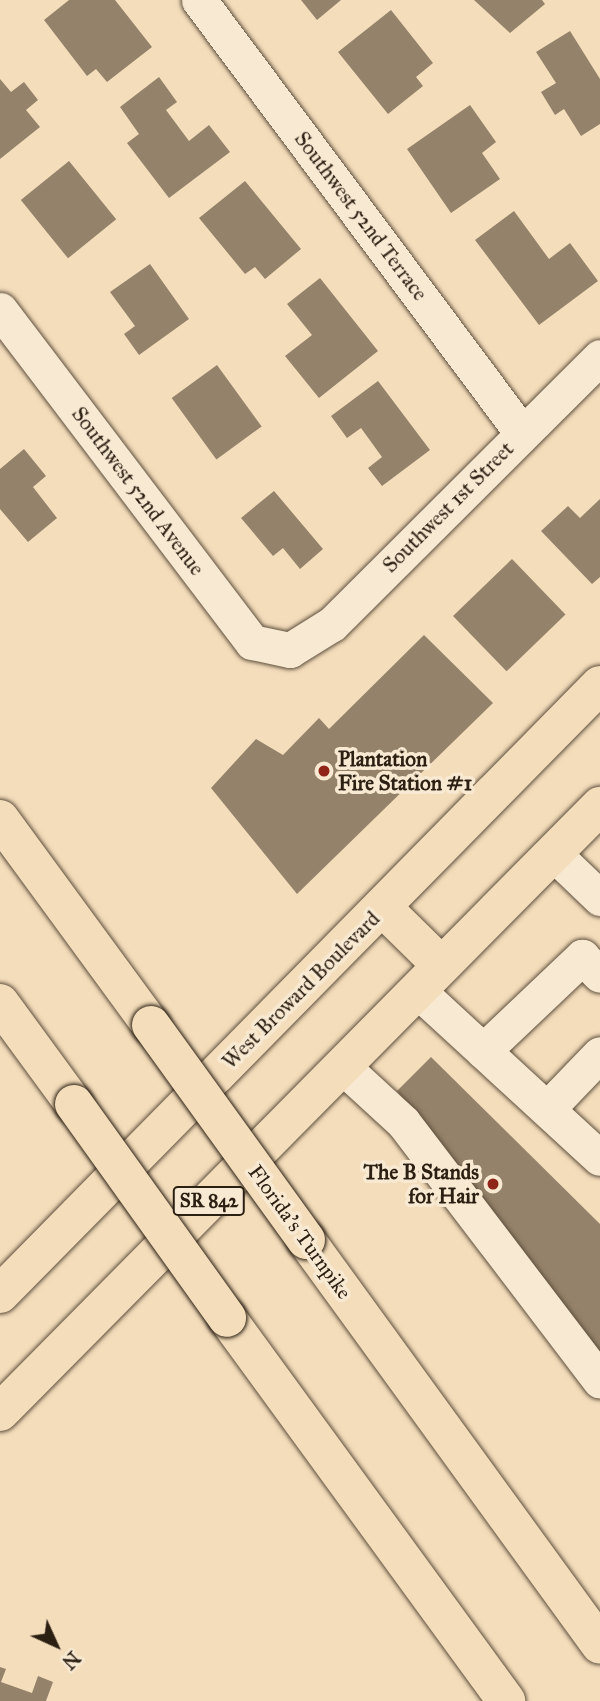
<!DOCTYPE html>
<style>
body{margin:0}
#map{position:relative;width:600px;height:1701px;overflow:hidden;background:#f4ddbb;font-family:"IM FELL Great Primer",serif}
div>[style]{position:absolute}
.building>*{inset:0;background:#94826a;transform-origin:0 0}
.roads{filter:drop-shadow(0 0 2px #5e4f3d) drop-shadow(0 0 2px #5e4f3d)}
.minor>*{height:35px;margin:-17.5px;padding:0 17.5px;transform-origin:17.5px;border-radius:17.5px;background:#f8e9d3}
.major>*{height:38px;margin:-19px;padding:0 19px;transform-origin:19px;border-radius:19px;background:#f4ddbb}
.highway>*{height:38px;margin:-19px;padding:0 19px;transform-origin:19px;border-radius:19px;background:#f4ddbb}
.bridges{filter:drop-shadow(0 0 2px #2c2013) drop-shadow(0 0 2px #2c2013)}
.highway-bridge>*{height:38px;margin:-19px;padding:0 19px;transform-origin:19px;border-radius:19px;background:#f4ddbb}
.dots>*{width:19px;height:19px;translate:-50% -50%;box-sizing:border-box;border:4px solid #f8e9d3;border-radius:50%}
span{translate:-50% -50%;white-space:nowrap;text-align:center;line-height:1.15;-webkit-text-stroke:7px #f8e9d3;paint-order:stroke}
.shield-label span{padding:2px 5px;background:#f8e9d3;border:2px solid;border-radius:5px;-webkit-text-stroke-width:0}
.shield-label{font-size:19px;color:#2c2013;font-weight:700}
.street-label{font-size:21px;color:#2c2013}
.poi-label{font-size:21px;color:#2c2013;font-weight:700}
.left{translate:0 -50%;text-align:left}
.right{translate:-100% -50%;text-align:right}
.north{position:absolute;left:21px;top:1610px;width:70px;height:70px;-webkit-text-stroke:5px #f8e9d3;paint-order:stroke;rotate:135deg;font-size:19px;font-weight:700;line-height:28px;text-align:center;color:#2c2013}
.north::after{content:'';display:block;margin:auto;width:24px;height:32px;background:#2c2013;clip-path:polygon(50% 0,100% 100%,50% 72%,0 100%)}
</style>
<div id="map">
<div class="building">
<i style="clip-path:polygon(69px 0,115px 0,152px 47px,107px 82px,96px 69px,87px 76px,44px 20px)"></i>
<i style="clip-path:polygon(301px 0,341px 0,317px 20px)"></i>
<i style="clip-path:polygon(474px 0,542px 0,545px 4px,510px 33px)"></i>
<i style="clip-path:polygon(391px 10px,433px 63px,416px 77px,423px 86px,388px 114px,338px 52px)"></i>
<i style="clip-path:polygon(570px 31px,600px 79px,600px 124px,581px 136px,564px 109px,555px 115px,541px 92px,556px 83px,536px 52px)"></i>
<i style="clip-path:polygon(159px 77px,177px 102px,166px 110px,189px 141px,209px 125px,230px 152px,169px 198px,127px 143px,139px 134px,120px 107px)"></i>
<i style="clip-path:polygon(0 79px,11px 92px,24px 82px,38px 100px,26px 110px,40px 127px,0 159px)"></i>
<i style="clip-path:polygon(470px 105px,496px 142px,482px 153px,500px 179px,451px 213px,407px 149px)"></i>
<i style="left:69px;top:161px;width:75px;height:62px;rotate:51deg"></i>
<i style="clip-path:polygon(245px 181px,301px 249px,265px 279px,255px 267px,245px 274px,199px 218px)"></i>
<i style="clip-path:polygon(514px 211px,549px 259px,570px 243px,598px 281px,539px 325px,475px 240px)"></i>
<i style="clip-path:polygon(150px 264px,189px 319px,139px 355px,124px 334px,135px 326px,110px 292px)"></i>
<i style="clip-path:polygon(320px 278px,378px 351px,319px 398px,285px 356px,312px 335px,287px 304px)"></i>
<i style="left:217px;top:365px;width:76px;height:56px;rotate:54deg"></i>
<i style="clip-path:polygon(378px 381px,430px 450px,382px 486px,368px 468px,382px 457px,361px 428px,347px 438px,331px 416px)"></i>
<i style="clip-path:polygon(24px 449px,46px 476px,33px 487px,57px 518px,28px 542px,0 509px,0 469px)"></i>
<i style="clip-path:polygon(274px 491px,323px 549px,300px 569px,283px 548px,273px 556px,241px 518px)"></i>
<i style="clip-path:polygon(600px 499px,600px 577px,592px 584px,541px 531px,568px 506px,580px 518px)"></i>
<i style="left:512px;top:559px;width:77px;height:82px;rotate:46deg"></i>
<i style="clip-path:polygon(424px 635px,493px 703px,297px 894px,211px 788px,256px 739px,283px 755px,319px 718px,329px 729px)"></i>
<i style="clip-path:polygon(431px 1057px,600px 1224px,600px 1352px,397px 1091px)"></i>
<i style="clip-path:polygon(0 1667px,6px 1669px,1px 1682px,32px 1693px,38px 1676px,53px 1682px,46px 1701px,0 1701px)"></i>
</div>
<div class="roads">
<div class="minor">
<i style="left:199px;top:0;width:540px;rotate:53.28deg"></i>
<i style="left:0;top:310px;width:417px;rotate:52.8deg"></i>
<i style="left:252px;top:642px;width:39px;rotate:12deg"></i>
<i style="left:290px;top:650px;width:49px;rotate:-31.8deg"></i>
<i style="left:332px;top:624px;width:378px;rotate:-44.9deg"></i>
<i style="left:554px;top:854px;width:64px;rotate:43.7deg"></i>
<i style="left:417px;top:990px;width:248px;rotate:42.6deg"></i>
<i style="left:483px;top:1051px;width:137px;rotate:-43.5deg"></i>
<i style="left:582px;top:957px;width:25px;rotate:45deg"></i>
<i style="left:342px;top:1066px;width:83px;rotate:42.6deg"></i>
<i style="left:403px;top:1122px;width:325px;rotate:52.7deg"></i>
<i style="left:547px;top:1109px;width:76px;rotate:-46.1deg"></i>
</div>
<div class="major">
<i style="left:383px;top:908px;width:81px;rotate:44.5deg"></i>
<i style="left:0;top:1294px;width:855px;rotate:-45.43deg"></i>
<i style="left:0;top:1412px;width:853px;rotate:-45.29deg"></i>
</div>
<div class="highway">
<i style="left:0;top:819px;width:255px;rotate:53.8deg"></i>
<i style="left:0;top:1003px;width:125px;rotate:53.8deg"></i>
<i style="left:306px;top:1240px;width:500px;rotate:54deg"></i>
<i style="left:227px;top:1318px;width:474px;rotate:53.9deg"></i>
</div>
</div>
<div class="bridges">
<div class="highway-bridge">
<i style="left:151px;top:1025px;width:265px;rotate:54.2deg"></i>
<i style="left:74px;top:1104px;width:263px;rotate:54.4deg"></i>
</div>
</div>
<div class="dots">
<i style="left:324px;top:771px;background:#8f2418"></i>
<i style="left:493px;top:1184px;background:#8f2418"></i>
</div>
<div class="shield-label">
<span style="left:209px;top:1201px">SR 842</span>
</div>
<div class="street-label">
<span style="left:361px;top:216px;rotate:53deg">Southwest 52nd Terrace</span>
<span style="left:138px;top:491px;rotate:53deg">Southwest 52nd Avenue</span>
<span style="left:448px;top:507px;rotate:-45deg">Southwest 1st Street</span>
<span style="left:301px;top:990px;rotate:-45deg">West Broward Boulevard</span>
<span style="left:300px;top:1232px;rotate:54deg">Florida's Turnpike</span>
</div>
<div class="poi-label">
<span class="left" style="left:338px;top:771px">Plantation<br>Fire Station #1</span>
<span class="right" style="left:479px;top:1184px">The B Stands<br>for Hair</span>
</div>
<div class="north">N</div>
</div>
